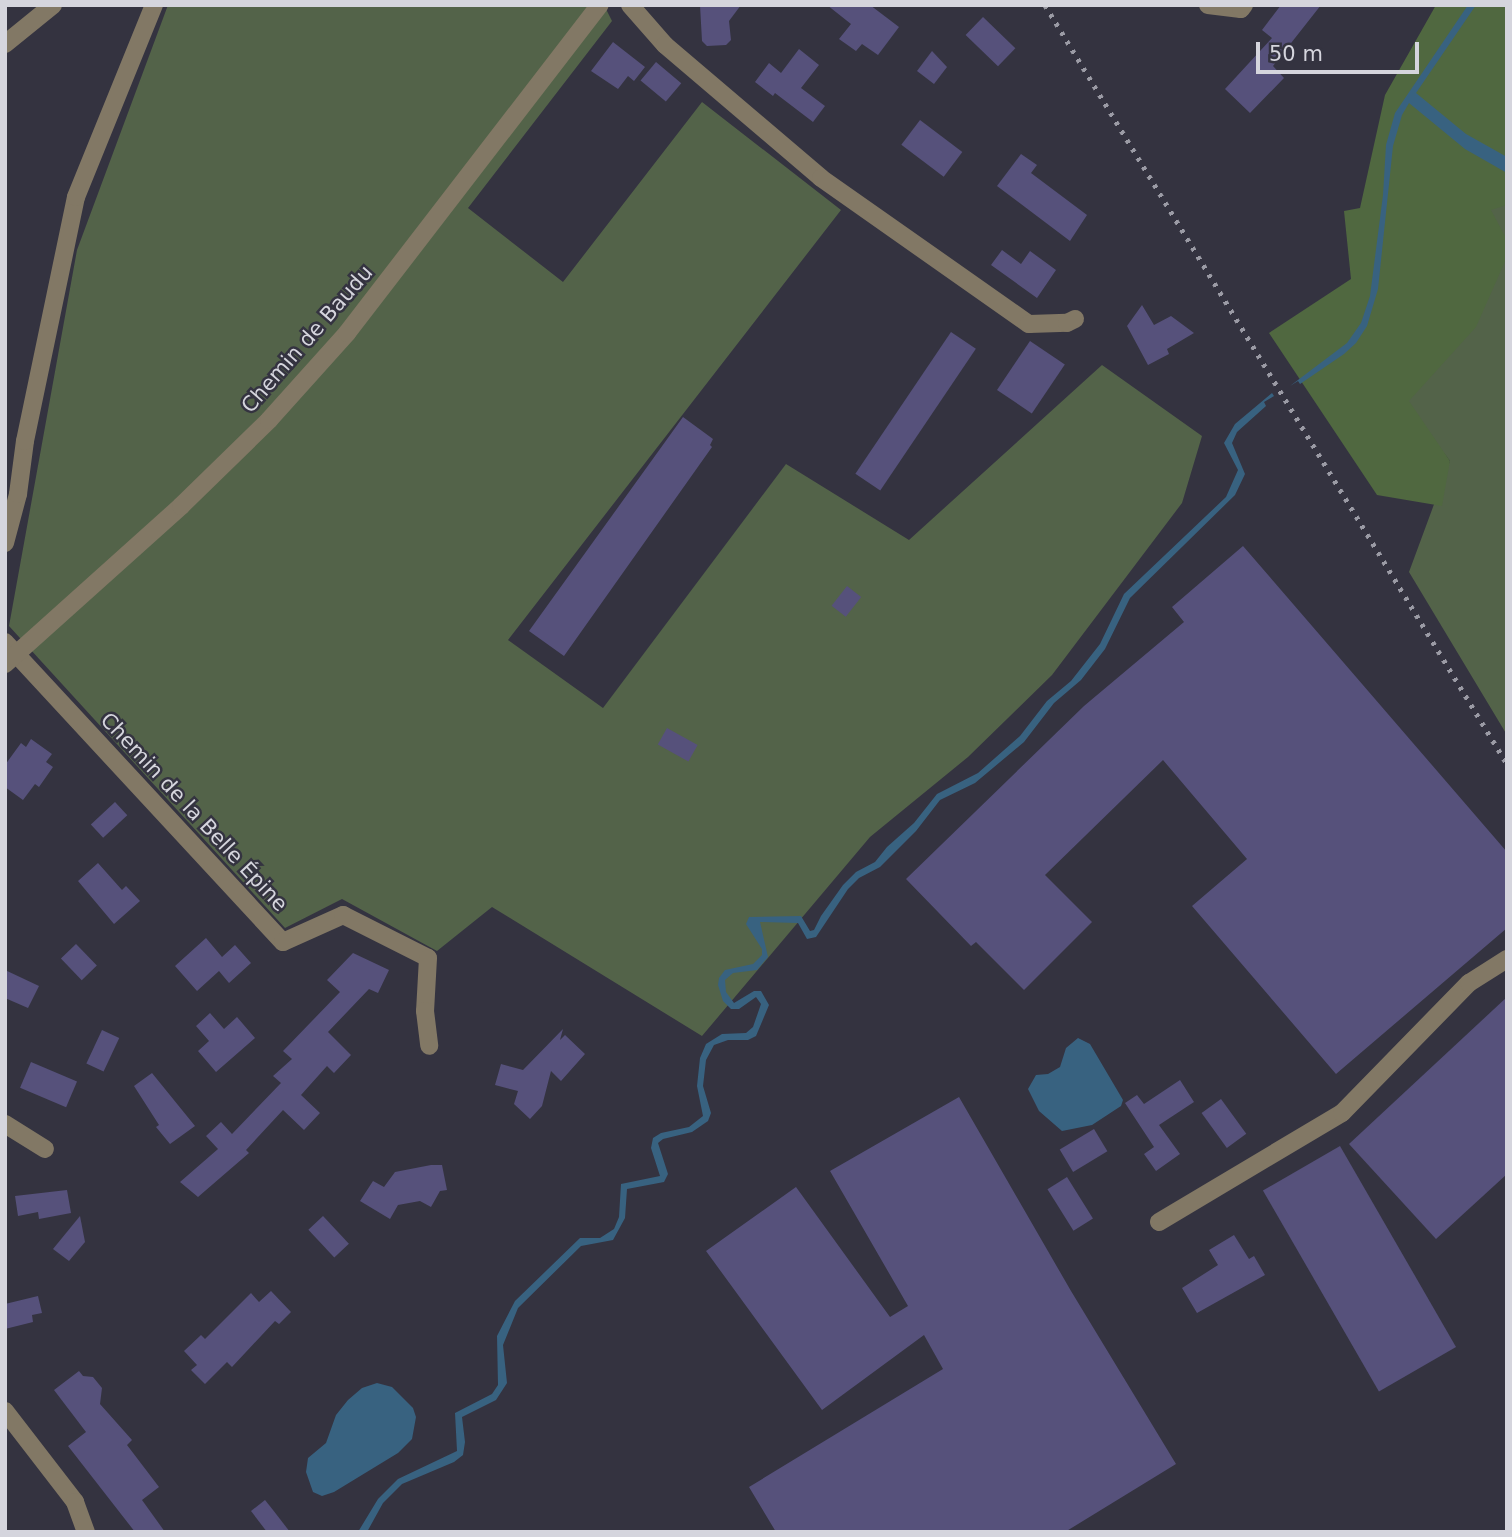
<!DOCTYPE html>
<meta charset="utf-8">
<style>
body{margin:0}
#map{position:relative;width:1512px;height:1537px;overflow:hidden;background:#343340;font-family:"DejaVu Sans",sans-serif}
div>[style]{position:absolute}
.green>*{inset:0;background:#536349}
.forest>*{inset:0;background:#506840}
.water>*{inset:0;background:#386280}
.building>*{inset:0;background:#56517b;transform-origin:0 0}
.minor>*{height:18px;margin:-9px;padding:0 9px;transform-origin:9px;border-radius:9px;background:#827865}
.rail>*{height:5px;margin-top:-2.5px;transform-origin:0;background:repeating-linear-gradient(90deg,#9b9ba5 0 3.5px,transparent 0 10.5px)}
span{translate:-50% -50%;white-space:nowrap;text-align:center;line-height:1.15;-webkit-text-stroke:5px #343340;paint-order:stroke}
.street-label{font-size:21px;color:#d5d5dd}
.frame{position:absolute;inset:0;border:7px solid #d5d5dd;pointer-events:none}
.scale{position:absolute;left:1256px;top:42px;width:163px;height:32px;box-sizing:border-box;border:4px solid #d5d5dd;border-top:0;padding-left:9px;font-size:21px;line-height:24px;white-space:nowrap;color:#d5d5dd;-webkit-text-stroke:5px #343340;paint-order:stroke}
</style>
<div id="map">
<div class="green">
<i style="clip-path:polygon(168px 5px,604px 5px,612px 21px,468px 208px,563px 282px,702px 102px,841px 210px,508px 640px,603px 708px,786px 464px,909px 540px,1102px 365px,1202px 436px,1182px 503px,1052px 675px,968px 757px,870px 837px,702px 1036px,492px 907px,437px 951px,342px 899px,285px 928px,9px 626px,77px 250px)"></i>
<i style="clip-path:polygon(1507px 180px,1507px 735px,1409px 572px,1450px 461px,1404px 400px,1490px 210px)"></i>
</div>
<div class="forest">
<i style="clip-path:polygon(1436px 5px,1507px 5px,1507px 205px,1491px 210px,1507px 240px,1507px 257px,1476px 327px,1409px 401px,1450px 461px,1442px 506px,1377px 495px,1269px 333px,1351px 279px,1344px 211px,1360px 208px,1385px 95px)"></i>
</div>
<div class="water">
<i style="clip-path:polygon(1468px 5px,1476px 5px,1416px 93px,1466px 134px,1507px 157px,1507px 173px,1465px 149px,1409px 103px,1402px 115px,1393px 146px,1378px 289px,1367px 326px,1356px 343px,1344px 354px,1300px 384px,1298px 381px,1290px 386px,1347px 343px,1361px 323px,1370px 296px,1383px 195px,1386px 145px,1395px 113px)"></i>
<i style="clip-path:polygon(1272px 393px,1274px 396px,1264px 402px,1266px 406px,1237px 432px,1232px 443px,1245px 474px,1235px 495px,1130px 598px,1105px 649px,1081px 680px,1054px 703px,1024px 742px,975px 783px,940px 800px,916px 831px,880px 867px,859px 878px,848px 889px,816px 937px,807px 939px,798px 923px,760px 922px,768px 957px,757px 970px,733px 973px,725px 980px,726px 992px,734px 1003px,754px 991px,761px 991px,769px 1005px,756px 1036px,748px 1040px,728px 1040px,714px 1045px,706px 1060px,703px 1086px,711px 1113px,708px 1121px,692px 1132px,663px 1139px,658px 1143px,668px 1174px,664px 1182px,627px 1189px,625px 1218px,613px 1240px,581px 1246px,518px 1308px,503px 1345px,507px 1383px,496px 1400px,462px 1417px,465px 1442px,463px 1455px,454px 1462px,402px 1484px,383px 1503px,367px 1532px,358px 1532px,378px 1499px,398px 1479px,457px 1451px,455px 1413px,492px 1394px,498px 1385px,497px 1336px,515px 1301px,580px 1238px,600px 1238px,614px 1229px,619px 1217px,621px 1184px,660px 1176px,651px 1148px,653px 1138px,661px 1133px,689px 1127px,703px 1116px,697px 1086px,700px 1058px,706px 1044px,722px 1034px,746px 1033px,753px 1027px,761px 1004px,756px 997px,739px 1009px,731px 1009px,723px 1001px,718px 985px,719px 978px,725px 970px,753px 964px,762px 955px,762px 949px,746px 924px,749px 917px,801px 916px,810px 931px,814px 930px,821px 916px,843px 885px,856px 872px,875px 862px,887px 847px,914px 823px,937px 794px,978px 773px,1020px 736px,1047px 701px,1071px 681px,1100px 644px,1124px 594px,1226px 497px,1238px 470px,1224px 443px,1235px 424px)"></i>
<i style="clip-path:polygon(1078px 1038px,1090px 1044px,1123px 1100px,1121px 1106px,1092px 1125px,1062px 1131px,1039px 1111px,1028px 1089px,1036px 1075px,1048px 1074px,1060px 1067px,1066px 1048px)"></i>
<i style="clip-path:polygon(377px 1383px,392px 1387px,413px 1408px,416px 1417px,412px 1439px,398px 1453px,334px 1492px,322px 1496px,313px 1492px,306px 1472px,308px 1458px,326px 1443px,336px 1415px,348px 1400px,362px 1388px)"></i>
</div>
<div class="building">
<i style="clip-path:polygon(700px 5px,741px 5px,729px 21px,731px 40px,726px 45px,707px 46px,702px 41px)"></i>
<i style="clip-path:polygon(827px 5px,870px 5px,899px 27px,878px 55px,862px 44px,856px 51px,839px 39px,851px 24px)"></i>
<i style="clip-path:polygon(1281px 5px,1321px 5px,1273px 66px,1284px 78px,1250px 113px,1225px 89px,1272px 38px,1262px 30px)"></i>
<i style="left:983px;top:17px;width:45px;height:25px;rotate:44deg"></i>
<i style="clip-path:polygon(613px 42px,645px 67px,634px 81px,628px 76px,618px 89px,591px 71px)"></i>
<i style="clip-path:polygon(799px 49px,819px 65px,801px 88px,825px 106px,813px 122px,775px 93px,773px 96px,755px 82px,769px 63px,781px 73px)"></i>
<i style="clip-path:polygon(932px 51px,947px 67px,934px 84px,917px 71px)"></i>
<i style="left:656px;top:62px;width:33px;height:24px;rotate:40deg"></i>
<i style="left:920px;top:120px;width:53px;height:31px;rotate:37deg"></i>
<i style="clip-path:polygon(1021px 154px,1037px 165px,1031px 173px,1087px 215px,1070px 241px,997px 186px)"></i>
<i style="clip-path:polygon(1002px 250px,1021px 264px,1030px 251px,1056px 270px,1037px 298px,991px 265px)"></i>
<i style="clip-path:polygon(1142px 305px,1154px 325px,1171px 316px,1194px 333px,1167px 349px,1169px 354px,1148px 365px,1127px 326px)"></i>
<i style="left:951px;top:332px;width:30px;height:171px;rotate:34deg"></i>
<i style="left:1030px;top:341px;width:42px;height:59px;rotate:34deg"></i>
<i style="clip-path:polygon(683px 417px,713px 439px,710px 445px,712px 447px,564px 656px,529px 631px)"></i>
<i style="clip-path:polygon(1243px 546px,1507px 852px,1507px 928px,1336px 1074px,1192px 906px,1247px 859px,1163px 760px,1045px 875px,1092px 922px,1024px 990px,976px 942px,971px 946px,906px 879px,1084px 706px,1184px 622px,1172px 607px)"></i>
<i style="left:847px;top:586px;width:18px;height:25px;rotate:38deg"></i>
<i style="left:667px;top:728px;width:35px;height:19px;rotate:29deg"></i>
<i style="clip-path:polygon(31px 739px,52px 754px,46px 762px,53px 767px,39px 787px,35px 784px,23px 800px,5px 787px,5px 765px,21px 743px,26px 747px)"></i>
<i style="left:115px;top:802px;width:18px;height:33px;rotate:47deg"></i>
<i style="clip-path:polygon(98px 863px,122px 890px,126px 886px,140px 901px,114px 924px,78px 881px)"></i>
<i style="clip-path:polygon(206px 938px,222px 957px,235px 945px,251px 963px,229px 983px,219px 971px,197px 991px,175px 966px)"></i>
<i style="left:76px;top:944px;width:30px;height:21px;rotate:46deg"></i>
<i style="clip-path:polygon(353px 953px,389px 970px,378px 993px,369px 989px,328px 1032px,351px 1055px,334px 1073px,327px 1066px,301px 1095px,320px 1113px,304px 1130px,283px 1110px,246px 1150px,249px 1153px,198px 1197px,180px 1182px,218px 1149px,206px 1136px,221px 1122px,232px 1134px,281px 1083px,273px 1076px,292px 1059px,283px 1051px,340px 992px,327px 980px)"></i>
<i style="clip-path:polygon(5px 970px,39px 986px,28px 1008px,5px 998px)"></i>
<i style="clip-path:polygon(1507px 997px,1507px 1174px,1436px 1239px,1349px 1144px)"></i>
<i style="clip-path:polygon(210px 1013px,224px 1029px,237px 1017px,255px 1038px,216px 1072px,198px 1051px,209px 1041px,196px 1026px)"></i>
<i style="clip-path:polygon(563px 1029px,560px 1040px,565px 1035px,585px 1054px,561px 1081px,551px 1071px,542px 1106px,530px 1119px,514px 1104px,518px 1091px,495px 1085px,501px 1064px,523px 1070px)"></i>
<i style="left:102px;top:1030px;width:19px;height:37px;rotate:25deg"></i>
<i style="left:31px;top:1062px;width:50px;height:28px;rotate:23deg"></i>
<i style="clip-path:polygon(152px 1073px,195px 1126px,170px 1144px,156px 1127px,159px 1125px,134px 1086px)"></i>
<i style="clip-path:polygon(1180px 1080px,1194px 1102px,1159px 1125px,1180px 1154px,1156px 1171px,1144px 1154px,1154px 1147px,1125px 1103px,1137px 1095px,1144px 1104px)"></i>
<i style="clip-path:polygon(959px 1097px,1071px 1291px,1176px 1464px,1065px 1532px,776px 1532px,749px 1487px,943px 1369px,924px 1335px,822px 1410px,706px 1251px,796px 1187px,890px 1317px,908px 1306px,830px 1171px)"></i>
<i style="left:1221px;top:1099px;width:43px;height:24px;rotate:54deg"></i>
<i style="left:1094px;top:1129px;width:26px;height:40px;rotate:59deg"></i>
<i style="left:1340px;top:1146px;width:232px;height:89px;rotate:60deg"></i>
<i style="clip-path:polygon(431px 1165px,442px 1165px,447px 1190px,440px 1191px,431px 1207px,420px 1201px,398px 1205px,390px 1219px,360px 1201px,373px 1181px,384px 1187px,395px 1172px)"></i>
<i style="left:1067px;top:1177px;width:49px;height:23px;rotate:58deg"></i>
<i style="clip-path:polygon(67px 1190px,71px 1213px,39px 1219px,38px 1212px,18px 1216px,15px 1196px)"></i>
<i style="clip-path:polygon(80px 1216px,85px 1242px,69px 1261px,53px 1249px)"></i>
<i style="left:323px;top:1216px;width:38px;height:20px;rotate:47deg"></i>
<i style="clip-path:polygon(1234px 1235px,1249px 1259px,1254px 1256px,1265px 1275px,1197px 1313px,1182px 1288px,1218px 1265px,1209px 1250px)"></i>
<i style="clip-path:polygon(271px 1291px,291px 1312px,279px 1324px,275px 1321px,232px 1367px,227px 1362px,205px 1384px,191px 1370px,197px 1365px,184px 1351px,201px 1335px,205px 1339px,251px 1293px,259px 1302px)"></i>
<i style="clip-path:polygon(38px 1296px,42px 1313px,32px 1315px,33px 1322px,5px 1329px,5px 1304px)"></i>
<i style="clip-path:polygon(79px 1371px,83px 1376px,93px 1377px,102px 1388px,100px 1404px,132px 1440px,127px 1445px,159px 1487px,142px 1500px,165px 1532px,135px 1532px,68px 1446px,86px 1432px,54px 1390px)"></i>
<i style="clip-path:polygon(265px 1500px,273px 1510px,290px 1532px,267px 1532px,251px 1511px)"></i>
</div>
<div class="minor">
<i style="left:630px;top:5px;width:53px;rotate:48.8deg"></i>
<i style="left:665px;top:45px;width:205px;rotate:40.4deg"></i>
<i style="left:821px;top:178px;width:254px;rotate:35.1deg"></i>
<i style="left:1029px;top:324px;width:38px;rotate:-2deg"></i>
<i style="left:1067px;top:323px;width:9px;rotate:-27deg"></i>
<i style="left:1208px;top:5px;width:33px;rotate:7deg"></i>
<i style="left:1241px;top:9px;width:5px;rotate:-53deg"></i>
<i style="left:5px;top:44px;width:62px;rotate:-39.1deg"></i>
<i style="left:5px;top:543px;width:51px;rotate:-75.1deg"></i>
<i style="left:18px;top:494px;width:53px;rotate:-82.5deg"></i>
<i style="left:25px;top:441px;width:249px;rotate:-78.2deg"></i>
<i style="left:76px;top:197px;width:207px;rotate:-67.9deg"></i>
<i style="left:5px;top:642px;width:409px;rotate:47.2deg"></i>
<i style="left:283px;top:942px;width:66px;rotate:-24.2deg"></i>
<i style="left:343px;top:915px;width:95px;rotate:26.8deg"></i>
<i style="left:428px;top:958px;width:53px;rotate:93.2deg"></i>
<i style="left:425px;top:1011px;width:35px;rotate:83deg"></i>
<i style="left:5px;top:664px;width:237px;rotate:-41.9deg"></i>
<i style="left:181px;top:506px;width:123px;rotate:-44.3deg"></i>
<i style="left:269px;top:420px;width:117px;rotate:-48.1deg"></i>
<i style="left:347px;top:333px;width:414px;rotate:-52.4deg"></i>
<i style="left:5px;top:1124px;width:47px;rotate:32deg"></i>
<i style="left:1159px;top:1222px;width:213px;rotate:-30.8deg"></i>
<i style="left:1342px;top:1113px;width:182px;rotate:-45.7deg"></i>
<i style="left:1469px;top:983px;width:45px;rotate:-32.3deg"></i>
<i style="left:5px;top:1411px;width:115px;rotate:52.4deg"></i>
<i style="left:75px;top:1502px;width:32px;rotate:70deg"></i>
</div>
<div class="rail">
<i style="left:1045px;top:5px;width:889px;rotate:58.67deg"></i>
</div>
<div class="street-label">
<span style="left:307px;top:339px;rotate:-49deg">Chemin de Baudu</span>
<span style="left:194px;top:812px;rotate:47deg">Chemin de la Belle Épine</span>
</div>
<div class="frame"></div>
<div class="scale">50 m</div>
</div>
